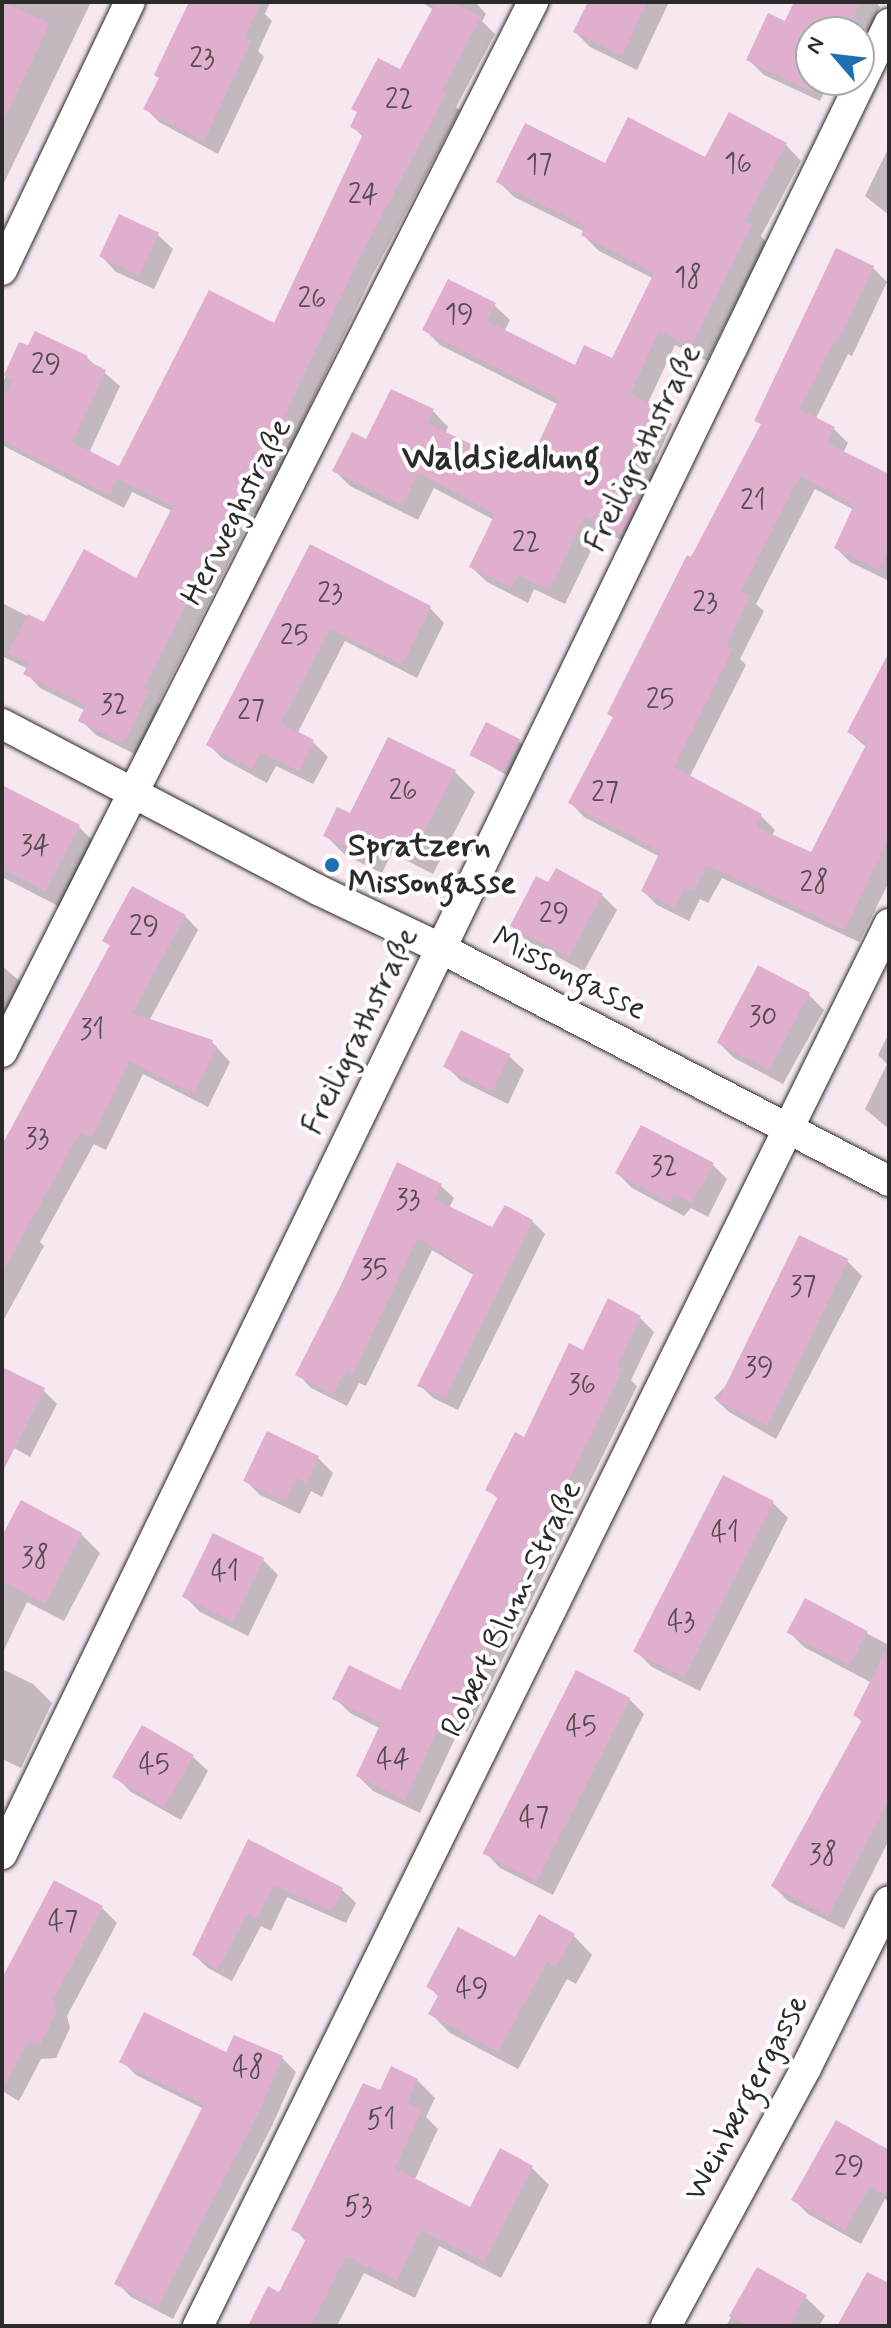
<!DOCTYPE html>
<meta charset="utf-8">
<style>
body{margin:0}
#map{position:relative;width:891px;height:2328px;overflow:hidden;background:#f6e7f0;font-family:Mynerve,sans-serif}
div>[style]{position:absolute}
.shadow>*{inset:0;background:#0003}
.building>*{inset:0;background:#e1afce;transform-origin:0 0}
.roads{filter:drop-shadow(0 0 2px #2b2b2b) drop-shadow(0 0 2px #2b2b2b)}
.minor>*{height:30px;margin:-15px;padding:0 15px;transform-origin:15px;border-radius:15px;background:#fff}
.dots>*{width:22px;height:22px;translate:-50% -50%;box-sizing:border-box;border:4px solid #fff;border-radius:50%}
span{translate:-50% -50%;white-space:nowrap;text-align:center;line-height:1.15;-webkit-text-stroke:8px #fff;paint-order:stroke}
.number-label{font-size:28px;color:#584c54}
.number-label span{-webkit-text-stroke-width:0}
.street-label{font-size:32px;color:#2b2b2b}
.poi-label{font-size:32px;color:#2b2b2b;font-weight:700}
.left{translate:0 -50%;text-align:left}
.quarter-label{font-size:36px;color:#2b2b2b;font-weight:700}
.frame{position:absolute;inset:0;border:4px solid #2b2b2b;pointer-events:none}
.north{position:absolute;left:795px;top:16px;width:80px;height:80px;box-sizing:border-box;background:#fff;border:2px solid #aaa;border-radius:50%;rotate:298deg;font-size:22px;font-weight:700;line-height:32px;text-align:center;color:#2b2b2b}
.north::after{content:'';display:block;margin:auto;width:28px;height:36px;background:#1f6fb2;clip-path:polygon(50% 0,100% 100%,50% 72%,0 100%)}
</style>
<div id="map">
<div class="shadow">
<i style="clip-path:polygon(2px 2px,91px 2px,2px 187px)"></i>
<i style="clip-path:polygon(196px 2px,270px 2px,265px 14px,272px 21px,258px 51px,264px 57px,218px 154px,159px 122px,145px 108px)"></i>
<i style="clip-path:polygon(421px 2px,475px 2px,486px 14px,482px 21px,495px 34px,456px 107px,460px 110px,372px 276px,299px 429px,308px 438px,268px 520px,254px 513px,158px 703px,163px 707px,139px 756px,96px 735px,81px 720px,86px 711px,40px 688px,26px 673px,28px 669px,2px 656px,2px 603px,45px 625px,137px 580px,172px 511px,132px 492px,124px 508px,2px 445px,2px 385px,20px 344px,87px 358px,120px 386px,89px 453px,120px 468px,275px 325px,364px 138px,352px 126px,401px 72px,434px 10px)"></i>
<i style="clip-path:polygon(589px 2px,669px 2px,637px 70px,590px 47px,575px 32px)"></i>
<i style="clip-path:polygon(797px 2px,876px 2px,880px 7px,859px 50px,859px 32px,811px 32px,811px 80px,830px 80px,820px 101px,764px 75px,749px 60px,786px 24px)"></i>
<i style="clip-path:polygon(786px 145px,801px 161px,761px 236px,766px 242px,707px 361px,675px 345px,647px 405px,672px 424px,655px 462px,659px 466px,638px 548px,601px 530px,565px 604px,534px 589px,528px 603px,487px 582px,471px 567px,494px 520px,434px 488px,418px 520px,350px 486px,335px 471px,367px 442px,433px 411px,448px 427px,445px 434px,527px 473px,559px 405px,440px 345px,424px 329px,494px 305px,510px 320px,504px 332px,576px 368px,612px 361px,654px 279px,599px 251px,583px 235px,585px 232px,514px 197px,499px 182px,606px 165px,706px 159px)"></i>
<i style="clip-path:polygon(889px 147px,889px 215px,865px 196px)"></i>
<i style="clip-path:polygon(158px 235px,173px 249px,154px 289px,116px 272px,102px 257px)"></i>
<i style="clip-path:polygon(837px 251px,873px 268px,887px 282px,852px 356px,848px 354px,815px 420px,834px 429px,848px 443px,843px 453px,889px 477px,889px 581px,850px 562px,836px 548px,854px 510px,815px 489px,756px 604px,764px 611px,740px 659px,746px 665px,689px 778px,761px 816px,775px 830px,772px 836px,812px 855px,867px 748px,849px 732px,889px 656px,889px 882px,859px 942px,722px 878px,708px 903px,700px 899px,689px 921px,657px 905px,643px 891px,660px 857px,584px 817px,570px 802px,614px 719px,610px 714px,762px 425px,757px 420px)"></i>
<i style="clip-path:polygon(310px 547px,430px 608px,444px 623px,417px 678px,345px 641px,297px 734px,313px 742px,328px 757px,313px 784px,276px 766px,267px 783px,223px 759px,209px 745px)"></i>
<i style="clip-path:polygon(389px 739px,455px 772px,475px 792px,433px 874px,392px 853px,382px 873px,345px 855px,325px 835px,351px 816px)"></i>
<i style="clip-path:polygon(519px 741px,526px 748px,511px 778px,472px 754px)"></i>
<i style="clip-path:polygon(2px 787px,79px 827px,97px 845px,64px 909px,2px 877px)"></i>
<i style="clip-path:polygon(549px 885px,602px 895px,617px 910px,584px 971px,527px 941px,512px 926px)"></i>
<i style="clip-path:polygon(185px 916px,198px 930px,149px 1021px,212px 1042px,230px 1062px,208px 1107px,143px 1074px,106px 1150px,94px 1144px,40px 1242px,44px 1246px,2px 1323px,2px 1149px,111px 947px,105px 941px)"></i>
<i style="clip-path:polygon(2px 966px,29px 989px,2px 1041px)"></i>
<i style="clip-path:polygon(809px 995px,824px 1010px,783px 1084px,734px 1058px,719px 1043px)"></i>
<i style="clip-path:polygon(889px 1033px,889px 1129px,865px 1109px,887px 1064px,878px 1055px)"></i>
<i style="clip-path:polygon(509px 1056px,524px 1070px,508px 1104px,461px 1081px,446px 1066px)"></i>
<i style="clip-path:polygon(713px 1165px,727px 1179px,708px 1217px,691px 1208px,684px 1216px,632px 1188px,617px 1173px)"></i>
<i style="clip-path:polygon(440px 1185px,454px 1198px,449px 1208px,493px 1230px,532px 1221px,545px 1234px,458px 1410px,433px 1398px,420px 1385px,475px 1276px,432px 1250px,366px 1386px,359px 1383px,347px 1406px,311px 1388px,298px 1374px)"></i>
<i style="clip-path:polygon(847px 1261px,862px 1276px,776px 1439px,729px 1412px,714px 1398px)"></i>
<i style="clip-path:polygon(639px 1317px,654px 1332px,631px 1380px,637px 1386px,467px 1732px,460px 1728px,420px 1813px,373px 1791px,358px 1776px,381px 1729px,350px 1713px,335px 1698px,400px 1692px,499px 1500px,488px 1489px,584px 1353px)"></i>
<i style="clip-path:polygon(2px 1369px,43px 1390px,57px 1404px,30px 1457px,2px 1441px)"></i>
<i style="clip-path:polygon(268px 1433px,318px 1458px,333px 1473px,322px 1497px,311px 1491px,300px 1514px,260px 1495px,245px 1480px)"></i>
<i style="clip-path:polygon(724px 1477px,773px 1503px,788px 1518px,700px 1691px,652px 1667px,637px 1652px)"></i>
<i style="clip-path:polygon(81px 1534px,100px 1553px,64px 1621px,27px 1602px,2px 1654px,2px 1541px)"></i>
<i style="clip-path:polygon(263px 1560px,278px 1575px,248px 1636px,200px 1612px,185px 1597px)"></i>
<i style="clip-path:polygon(806px 1601px,889px 1645px,889px 1840px,844px 1929px,788px 1901px,773px 1886px,862px 1722px,855px 1715px,872px 1683px,804px 1647px,789px 1632px)"></i>
<i style="clip-path:polygon(2px 1669px,33px 1684px,52px 1703px,21px 1768px,2px 1759px)"></i>
<i style="clip-path:polygon(629px 1699px,644px 1714px,553px 1895px,500px 1868px,486px 1853px)"></i>
<i style="clip-path:polygon(193px 1757px,208px 1771px,181px 1820px,131px 1792px,116px 1777px)"></i>
<i style="clip-path:polygon(249px 1842px,342px 1890px,356px 1903px,346px 1923px,287px 1897px,271px 1931px,261px 1926px,232px 1981px,208px 1968px,194px 1955px)"></i>
<i style="clip-path:polygon(55px 1883px,102px 1908px,117px 1923px,67px 2016px,70px 2028px,56px 2058px,41px 2059px,19px 2101px,2px 2091px,2px 1986px)"></i>
<i style="clip-path:polygon(574px 1936px,592px 1955px,576px 1984px,567px 1979px,518px 2069px,450px 2033px,431px 2014px,439px 1997px,429px 1987px,516px 1960px)"></i>
<i style="clip-path:polygon(227px 2055px,282px 2058px,296px 2072px,271px 2128px,173px 2319px,131px 2297px,117px 2283px,204px 2109px,136px 2075px,122px 2061px)"></i>
<i style="clip-path:polygon(417px 2080px,435px 2098px,426px 2117px,438px 2129px,415px 2179px,471px 2209px,532px 2168px,549px 2185px,501px 2278px,439px 2246px,415px 2298px,364px 2273px,337px 2326px,250px 2326px,280px 2294px,307px 2242px,294px 2229px,380px 2093px)"></i>
<i style="clip-path:polygon(889px 2152px,889px 2202px,885px 2199px,861px 2244px,808px 2214px,794px 2200px)"></i>
<i style="clip-path:polygon(758px 2270px,805px 2297px,825px 2316px,819px 2326px,726px 2326px)"></i>
</div>
<div class="building">
<i style="clip-path:polygon(2px 2px,50px 23px,2px 123px)"></i>
<i style="clip-path:polygon(189px 2px,261px 2px,244px 38px,251px 41px,204px 141px,143px 109px,159px 78px,154px 75px)"></i>
<i style="clip-path:polygon(436px 2px,453px 2px,481px 17px,442px 91px,446px 94px,358px 261px,284px 416px,294px 422px,252px 506px,239px 500px,144px 688px,149px 691px,124px 743px,78px 721px,86px 705px,23px 674px,29px 664px,8px 653px,28px 614px,44px 622px,84px 549px,136px 578px,173px 506px,117px 478px,109px 495px,2px 440px,2px 399px,13px 380px,4px 375px,19px 342px,28px 345px,35px 331px,88px 356px,86px 360px,106px 370px,72px 442px,119px 466px,209px 290px,274px 323px,363px 134px,350px 127px,357px 112px,351px 109px,378px 58px,400px 69px)"></i>
<i style="clip-path:polygon(588px 2px,647px 2px,622px 56px,573px 32px)"></i>
<i style="clip-path:polygon(794px 2px,861px 2px,846px 32px,811px 32px,811px 91px,746px 60px,768px 13px,785px 21px)"></i>
<i style="clip-path:polygon(729px 112px,787px 143px,745px 221px,752px 225px,691px 347px,659px 331px,630px 394px,657px 407px,639px 446px,644px 448px,623px 493px,638px 501px,622px 534px,585px 516px,549px 590px,518px 575px,512px 588px,469px 567px,495px 514px,418px 473px,402px 506px,332px 471px,352px 432px,366px 439px,391px 389px,434px 409px,427px 423px,526px 470px,559px 399px,422px 330px,448px 279px,496px 303px,487px 321px,575px 365px,584px 345px,612px 358px,654px 273px,581px 235px,585px 226px,496px 182px,525px 123px,605px 163px,628px 117px,705px 157px)"></i>
<i style="left:119px;top:214px;width:44px;height:47px;rotate:25deg"></i>
<i style="clip-path:polygon(836px 248px,874px 266px,837px 343px,834px 341px,799px 409px,835px 427px,827px 443px,889px 474px,889px 549px,879px 570px,834px 548px,854px 505px,800px 476px,741px 591px,750px 596px,726px 646px,733px 649px,674px 767px,762px 814px,756px 827px,811px 852px,867px 743px,847px 732px,889px 652px,889px 837px,845px 930px,707px 865px,694px 891px,686px 886px,675px 908px,641px 891px,660px 852px,568px 803px,613px 717px,607px 714px,687px 555px,691px 557px,761px 424px,754px 421px)"></i>
<i style="clip-path:polygon(310px 544px,431px 606px,402px 665px,330px 628px,281px 723px,314px 740px,299px 771px,261px 753px,252px 769px,206px 745px)"></i>
<i style="left:486px;top:722px;width:38px;height:37px;rotate:27deg"></i>
<i style="clip-path:polygon(388px 737px,456px 770px,413px 856px,372px 835px,362px 855px,323px 836px,337px 807px,350px 813px)"></i>
<i style="clip-path:polygon(2px 785px,80px 825px,45px 891px,2px 869px)"></i>
<i style="clip-path:polygon(556px 868px,603px 894px,569px 957px,510px 926px,536px 876px,548px 882px)"></i>
<i style="clip-path:polygon(132px 886px,186px 915px,132px 1013px,213px 1040px,211px 1044px,217px 1046px,194px 1094px,129px 1061px,92px 1138px,80px 1132px,2px 1273px,2px 1145px,110px 945px,102px 941px)"></i>
<i style="left:758px;top:965px;width:59px;height:88px;rotate:28deg"></i>
<i style="left:461px;top:1030px;width:55px;height:41px;rotate:26deg"></i>
<i style="clip-path:polygon(641px 1125px,714px 1163px,692px 1203px,675px 1194px,669px 1202px,615px 1173px)"></i>
<i style="clip-path:polygon(397px 1162px,442px 1184px,434px 1199px,492px 1227px,505px 1205px,533px 1220px,445px 1398px,417px 1386px,474px 1273px,418px 1238px,352px 1375px,346px 1371px,333px 1394px,295px 1375px,342px 1283px)"></i>
<i style="left:799px;top:1235px;width:55px;height:185px;rotate:26deg"></i>
<i style="clip-path:polygon(608px 1298px,641px 1316px,617px 1366px,623px 1369px,452px 1718px,444px 1715px,405px 1800px,356px 1776px,381px 1723px,332px 1699px,349px 1665px,400px 1690px,498px 1497px,485px 1490px,515px 1432px,524px 1437px,569px 1343px,583px 1350px)"></i>
<i style="clip-path:polygon(2px 1367px,45px 1388px,2px 1473px)"></i>
<i style="clip-path:polygon(267px 1431px,319px 1456px,307px 1483px,296px 1478px,285px 1501px,243px 1481px)"></i>
<i style="left:723px;top:1475px;width:57px;height:198px;rotate:27deg"></i>
<i style="clip-path:polygon(21px 1500px,82px 1533px,45px 1604px,2px 1581px,2px 1536px)"></i>
<i style="left:213px;top:1533px;width:57px;height:71px;rotate:26deg"></i>
<i style="left:805px;top:1598px;width:71px;height:39px;rotate:28deg"></i>
<i style="clip-path:polygon(889px 1644px,889px 1799px,828px 1916px,771px 1886px,862px 1720px,853px 1715px)"></i>
<i style="left:576px;top:1670px;width:61px;height:206px;rotate:27deg"></i>
<i style="left:142px;top:1725px;width:60px;height:60px;rotate:30deg"></i>
<i style="clip-path:polygon(248px 1839px,343px 1888px,332px 1911px,274px 1885px,257px 1919px,247px 1914px,218px 1969px,192px 1955px)"></i>
<i style="clip-path:polygon(54px 1880px,103px 1906px,53px 2000px,56px 2012px,41px 2043px,26px 2044px,2px 2091px,2px 1978px)"></i>
<i style="clip-path:polygon(539px 1914px,575px 1934px,556px 1967px,547px 1962px,498px 2052px,428px 2014px,439px 1994px,426px 1987px,458px 1927px,515px 1957px)"></i>
<i style="clip-path:polygon(144px 2012px,226px 2052px,234px 2035px,283px 2056px,258px 2114px,158px 2306px,114px 2284px,204px 2104px,119px 2062px)"></i>
<i style="clip-path:polygon(391px 2066px,418px 2079px,407px 2103px,422px 2110px,395px 2168px,470px 2207px,500px 2148px,533px 2166px,484px 2262px,421px 2230px,397px 2281px,346px 2256px,311px 2326px,248px 2326px,268px 2286px,279px 2292px,307px 2237px,291px 2230px,363px 2083px,380px 2090px)"></i>
<i style="clip-path:polygon(836px 2120px,889px 2150px,889px 2197px,870px 2186px,845px 2230px,791px 2200px)"></i>
<i style="clip-path:polygon(757px 2267px,807px 2295px,789px 2326px,747px 2326px,729px 2316px)"></i>
<i style="clip-path:polygon(867px 2272px,889px 2283px,889px 2326px,837px 2326px)"></i>
</div>
<div class="roads">
<div class="minor">
<i style="left:2px;top:270px;width:297px;rotate:-64.5deg"></i>
<i style="left:2px;top:724px;width:357px;rotate:27.7deg"></i>
<i style="left:318px;top:890px;width:135px;rotate:25.4deg"></i>
<i style="left:440px;top:948px;width:506px;rotate:27.43deg"></i>
<i style="left:2px;top:1052px;width:1177px;rotate:-63.17deg"></i>
<i style="left:2px;top:1854px;width:2034px;rotate:-64.14deg"></i>
<i style="left:198px;top:2326px;width:1563px;rotate:-63.76deg"></i>
<i style="left:666px;top:2326px;width:294px;rotate:-61.5deg"></i>
<i style="left:806px;top:2068px;width:186px;rotate:-63.6deg"></i>
</div>
</div>
<div class="dots">
<i style="left:332px;top:865px;background:#1f6fb2"></i>
</div>
<div class="number-label">
<span style="left:202px;top:60px">23</span>
<span style="left:399px;top:101px">22</span>
<span style="left:738px;top:165px">16</span>
<span style="left:539px;top:166px">17</span>
<span style="left:363px;top:196px">24</span>
<span style="left:688px;top:279px">18</span>
<span style="left:312px;top:300px">26</span>
<span style="left:459px;top:316px">19</span>
<span style="left:46px;top:366px">29</span>
<span style="left:753px;top:502px">21</span>
<span style="left:526px;top:544px">22</span>
<span style="left:330px;top:595px">23</span>
<span style="left:705px;top:604px">23</span>
<span style="left:294px;top:637px">25</span>
<span style="left:660px;top:701px">25</span>
<span style="left:114px;top:706px">32</span>
<span style="left:251px;top:712px">27</span>
<span style="left:403px;top:792px">26</span>
<span style="left:605px;top:794px">27</span>
<span style="left:35px;top:847px">34</span>
<span style="left:814px;top:884px">28</span>
<span style="left:554px;top:915px">29</span>
<span style="left:144px;top:928px">29</span>
<span style="left:763px;top:1018px">30</span>
<span style="left:92px;top:1031px">31</span>
<span style="left:37px;top:1140px">33</span>
<span style="left:664px;top:1168px">32</span>
<span style="left:408px;top:1201px">33</span>
<span style="left:374px;top:1271px">35</span>
<span style="left:803px;top:1288px">37</span>
<span style="left:759px;top:1369px">39</span>
<span style="left:582px;top:1386px">36</span>
<span style="left:725px;top:1534px">41</span>
<span style="left:35px;top:1559px">38</span>
<span style="left:225px;top:1573px">41</span>
<span style="left:681px;top:1623px">43</span>
<span style="left:581px;top:1728px">45</span>
<span style="left:393px;top:1761px">44</span>
<span style="left:154px;top:1766px">45</span>
<span style="left:534px;top:1819px">47</span>
<span style="left:823px;top:1856px">38</span>
<span style="left:63px;top:1923px">47</span>
<span style="left:472px;top:1990px">49</span>
<span style="left:248px;top:2069px">48</span>
<span style="left:381px;top:2121px">51</span>
<span style="left:849px;top:2168px">29</span>
<span style="left:358px;top:2208px">53</span>
</div>
<div class="street-label">
<span style="left:643px;top:448px;rotate:-64deg">Freiligrathstraße</span>
<span style="left:237px;top:512px;rotate:-63deg">Herweghstraße</span>
<span style="left:569px;top:974px;rotate:27deg">Missongasse</span>
<span style="left:360px;top:1031px;rotate:-64deg">Freiligrathstraße</span>
<span style="left:512px;top:1609px;rotate:-64deg">Robert Blum-Straße</span>
<span style="left:747px;top:2098px;rotate:-62deg">Weinbergergasse</span>
</div>
<div class="poi-label">
<span class="left" style="left:348px;top:865px">Spratzern<br>Missongasse</span>
</div>
<div class="quarter-label">
<span style="left:501px;top:459px">Waldsiedlung</span>
</div>
<div class="frame"></div>
<div class="north">N</div>
</div>
